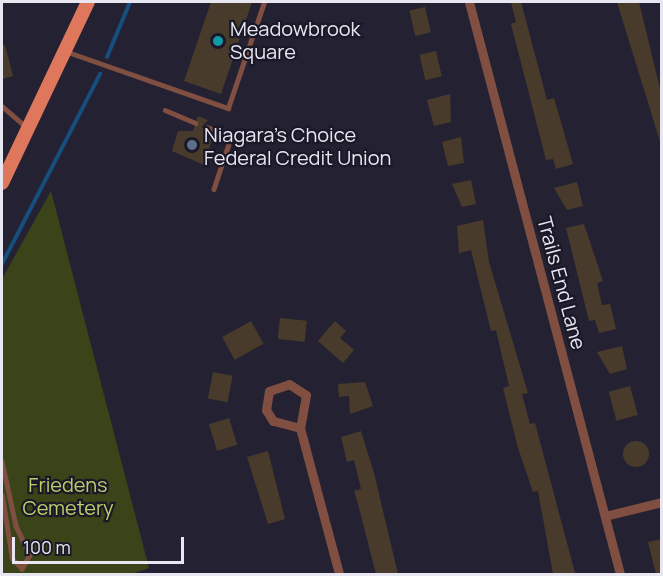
<!DOCTYPE html>
<style>
body{margin:0}
#map{position:relative;width:663px;height:576px;overflow:hidden;background:#242232;font-family:Manrope,sans-serif}
div>[style]{position:absolute}
.green>*{inset:0;background:#3b4318}
.stream>*{height:4px;margin:-2px;padding:0 2px;transform-origin:2px;border-radius:2px;background:#164e7e}
.building>*{inset:0;background:#483b2c;transform-origin:0 0}
.round{border-radius:50%}
.lane>*{height:4.5px;margin:-2.25px;padding:0 2.25px;transform-origin:2.25px;border-radius:2.25px;background:#814f42}
.street>*{height:9px;margin:-4.5px;padding:0 4.5px;transform-origin:4.5px;border-radius:4.5px;background:#814f42}
.primary>*{height:14px;margin:-7px;padding:0 7px;transform-origin:7px;border-radius:7px;background:#de775b}
.dots>*{width:16px;height:16px;translate:-50% -50%;box-sizing:border-box;border:3px solid #1b1928;border-radius:50%}
span{translate:-50% -50%;white-space:nowrap;text-align:center;line-height:1.15;-webkit-text-stroke:4.5px #1b1928;paint-order:stroke}
.poi-label{font-size:20px;color:#e7e6f1}
.left{translate:0 -50%;text-align:left}
.street-label{font-size:20px;color:#e7e6f1}
.park-label{font-size:20px;color:#bace69}
.frame{position:absolute;inset:0;border:3px solid #e7e6f1;pointer-events:none}
.scale{position:absolute;left:12px;top:537px;width:172px;height:27px;box-sizing:border-box;border:3px solid #e7e6f1;border-top:0;padding-left:8px;font-size:18px;line-height:21px;white-space:nowrap;color:#e7e6f1;-webkit-text-stroke:4px #1b1928;paint-order:stroke}
</style>
<div id="map">
<div class="green">
<i style="clip-path:polygon(51px 191px,149px 568px,132px 574px,2px 574px,2px 279px)"></i>
</div>
<div class="stream">
<i style="left:107px;top:57px;width:60px;rotate:-67.3deg"></i>
<i style="left:2px;top:264px;width:214px;rotate:-62.7deg"></i>
</div>
<div class="building">
<i style="clip-path:polygon(211px 2px,252px 2px,221px 94px,184px 81px)"></i>
<i style="clip-path:polygon(511px 2px,521px 2px,547px 100px,554px 98px,573px 164px,556px 169px,553px 159px,546px 160px,511px 24px,516px 22px)"></i>
<i style="clip-path:polygon(617px 2px,639px 2px,662px 97px,662px 148px)"></i>
<i style="left:425px;top:7px;width:26px;height:16px;rotate:77deg"></i>
<i style="clip-path:polygon(5px 45px,13px 76px,2px 79px,2px 46px)"></i>
<i style="left:436px;top:51px;width:26px;height:17px;rotate:77deg"></i>
<i style="clip-path:polygon(450px 94px,451px 122px,434px 126px,427px 100px)"></i>
<i style="clip-path:polygon(198px 116px,208px 120px,202px 127px,212px 139px,204px 165px,172px 151px,178px 131px,193px 131px)"></i>
<i style="clip-path:polygon(461px 137px,464px 163px,448px 166px,442px 142px)"></i>
<i style="clip-path:polygon(471px 180px,476px 204px,462px 207px,452px 184px)"></i>
<i style="clip-path:polygon(577px 182px,583px 206px,567px 210px,554px 188px)"></i>
<i style="clip-path:polygon(483px 220px,489px 262px,528px 393px,522px 394px,530px 424px,535px 423px,575px 573px,553px 574px,538px 491px,533px 492px,518px 448px,503px 388px,509px 386px,496px 330px,491px 331px,471px 250px,459px 253px,457px 226px)"></i>
<i style="clip-path:polygon(584px 224px,603px 281px,597px 283px,602px 305px,610px 304px,616px 329px,599px 333px,595px 320px,589px 321px,566px 228px)"></i>
<i style="left:280px;top:318px;width:27px;height:21px;rotate:6deg"></i>
<i style="left:251px;top:321px;width:26px;height:33px;rotate:61deg"></i>
<i style="clip-path:polygon(335px 321px,346px 331px,340px 338px,354px 350px,343px 363px,318px 341px)"></i>
<i style="clip-path:polygon(622px 346px,627px 369px,610px 374px,597px 352px)"></i>
<i style="left:213px;top:372px;width:20px;height:27px;rotate:11deg"></i>
<i style="clip-path:polygon(365px 382px,373px 406px,350px 414px,349px 396px,339px 397px,338px 384px)"></i>
<i style="left:630px;top:386px;width:30px;height:22px;rotate:75deg"></i>
<i style="left:229px;top:418px;width:28px;height:21px;rotate:73deg"></i>
<i style="clip-path:polygon(361px 431px,374px 473px,398px 574px,376px 574px,358px 504px,354px 491px,361px 489px,354px 460px,347px 462px,341px 437px)"></i>
<i class="round" style="left:623px;top:441px;width:26px;height:26px"></i>
<i style="clip-path:polygon(268px 451px,285px 519px,268px 524px,247px 457px)"></i>
<i style="clip-path:polygon(662px 539px,662px 574px,656px 574px,648px 542px)"></i>
</div>
<div class="lane">
<i style="left:68px;top:52px;width:170px;rotate:19.3deg"></i>
<i style="left:228px;top:108px;width:112px;rotate:-71.2deg"></i>
<i style="left:2px;top:106px;width:33px;rotate:41deg"></i>
<i style="left:165px;top:110px;width:33px;rotate:23deg"></i>
<i style="left:206px;top:127px;width:27px;rotate:17deg"></i>
<i style="left:232px;top:135px;width:57px;rotate:108.4deg"></i>
<i style="left:2px;top:461px;width:66px;rotate:77.8deg"></i>
<i style="left:16px;top:526px;width:32px;rotate:64deg"></i>
<i style="left:30px;top:555px;width:16px;rotate:120deg"></i>
<i style="left:22px;top:569px;width:14px;rotate:-135deg"></i>
<i style="left:12px;top:559px;width:64px;rotate:-99deg"></i>
</div>
<div class="street">
<i style="left:469px;top:2px;width:592px;rotate:75.21deg"></i>
<i style="left:300px;top:428px;width:28px;rotate:-165deg"></i>
<i style="left:273px;top:421px;width:13px;rotate:-122deg"></i>
<i style="left:266px;top:410px;width:19px;rotate:-81deg"></i>
<i style="left:269px;top:391px;width:21px;rotate:-19deg"></i>
<i style="left:289px;top:384px;width:20px;rotate:33deg"></i>
<i style="left:306px;top:395px;width:34px;rotate:100deg"></i>
<i style="left:300px;top:428px;width:151px;rotate:75deg"></i>
<i style="left:605px;top:516px;width:59px;rotate:-13.8deg"></i>
</div>
<div class="primary">
<i style="left:2px;top:183px;width:200px;rotate:-64.6deg"></i>
</div>
<div class="dots">
<i style="left:218px;top:41px;background:#0f9aa8"></i>
<i style="left:192px;top:145px;background:#5c6f8a"></i>
</div>
<div class="poi-label">
<span class="left" style="left:230px;top:40px">Meadowbrook<br>Square</span>
<span class="left" style="left:204px;top:146px">Niagara's Choice<br>Federal Credit Union</span>
</div>
<div class="street-label">
<span style="left:562px;top:283px;rotate:75deg">Trails End Lane</span>
</div>
<div class="park-label">
<span style="left:68px;top:496px">Friedens<br>Cemetery</span>
</div>
<div class="frame"></div>
<div class="scale">100 m</div>
</div>
